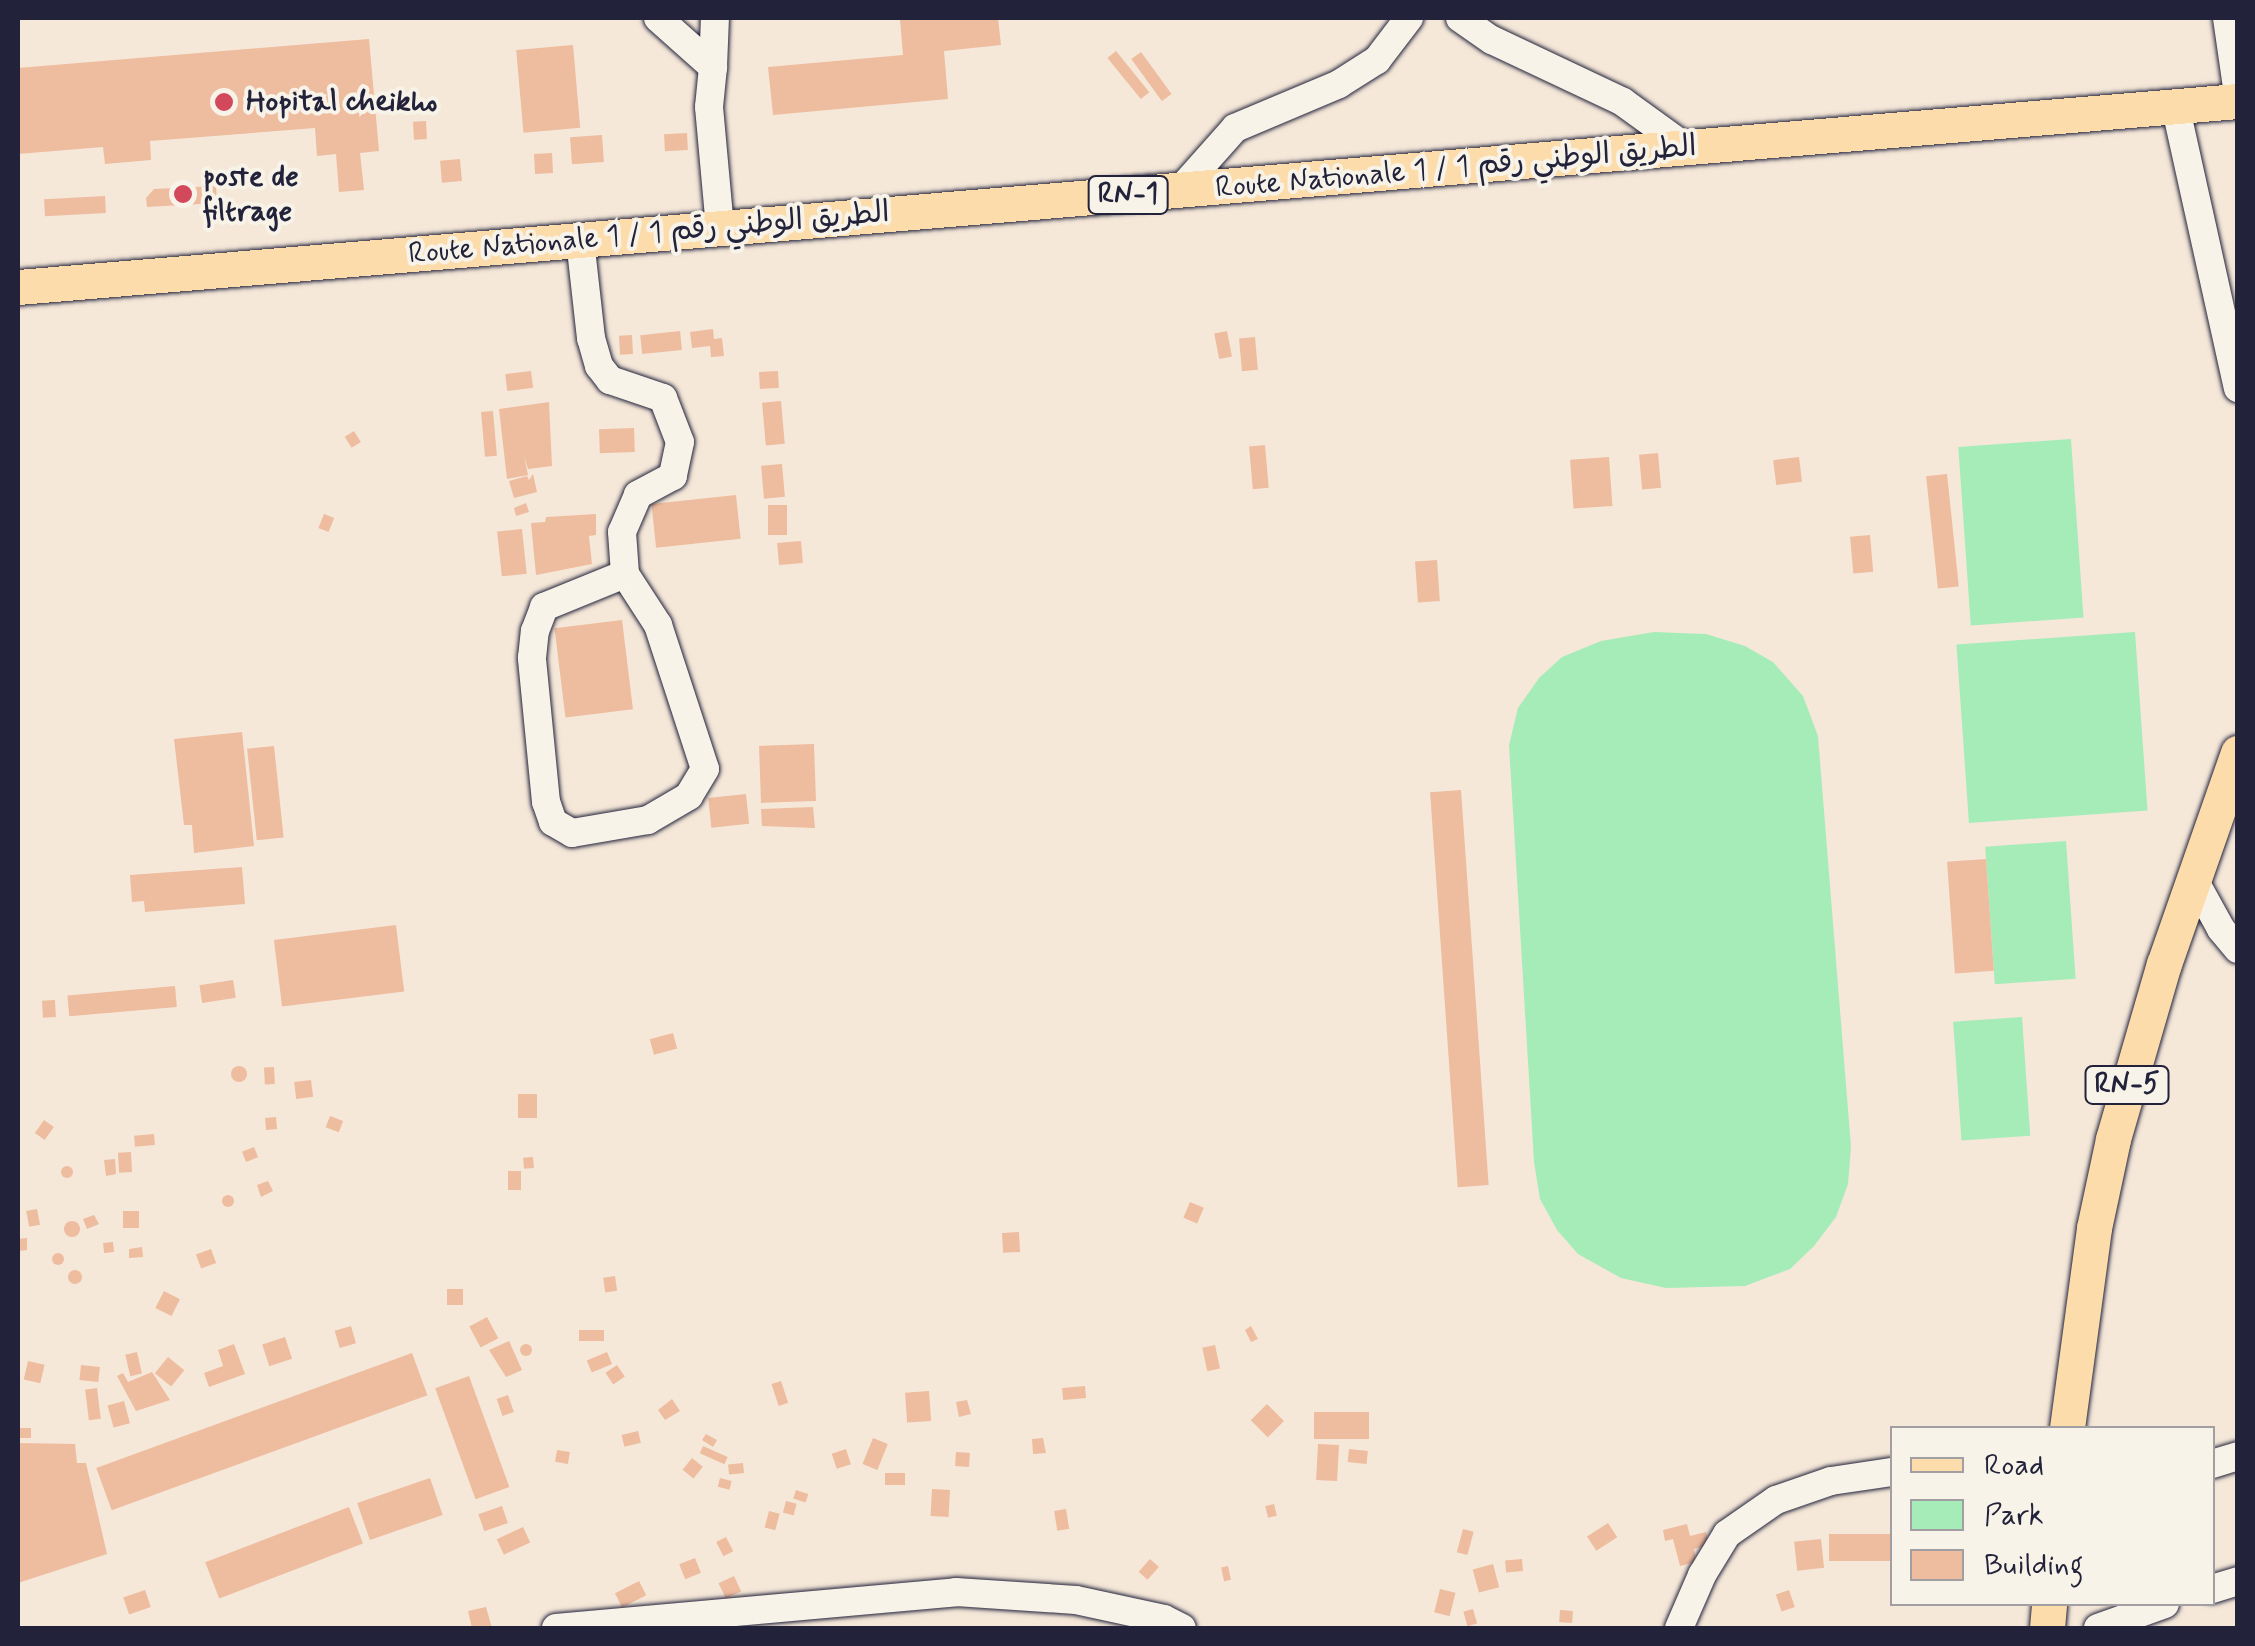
<!DOCTYPE html>
<meta charset="utf-8">
<style>
body{margin:0}
#map{position:relative;width:2255px;height:1646px;overflow:hidden;background:#f5e8d9;font-family:Mynerve,"Playpen Sans Arabic",sans-serif}
div>[style]{position:absolute}
.green>*{inset:0;background:#a6ecb8;transform-origin:0 0}
.building>*{inset:0;background:#eebc9f;transform-origin:0 0}
.round{border-radius:50%}
.roads{filter:drop-shadow(0 0 2px #22223b) drop-shadow(0 0 2px #22223b)}
.minor>*{height:28px;margin:-14px;padding:0 14px;transform-origin:14px;border-radius:14px;background:#f7f3e8}
.major>*{height:35px;margin:-17.5px;padding:0 17.5px;transform-origin:17.5px;border-radius:17.5px;background:#fddcac}
.dots>*{width:28px;height:28px;translate:-50% -50%;box-sizing:border-box;border:5px solid #f7f3e8;border-radius:50%}
span{translate:-50% -50%;white-space:nowrap;text-align:center;line-height:1.15;-webkit-text-stroke:8px #f7f3e8;paint-order:stroke}
.shield-label span{padding:2px 8px;background:#f7f3e8;border:2px solid;border-radius:8px;-webkit-text-stroke-width:0}
.shield-label{font-size:28px;color:#22223b;font-weight:700}
.poi-label{font-size:30px;color:#22223b;font-weight:700}
.left{translate:0 -50%;text-align:left}
.street-label{font-size:30px;color:#22223b}
.frame{position:absolute;inset:0;border:20px solid #22223b;pointer-events:none}
.legend{position:absolute;left:1890px;top:1426px;width:325px;height:180px;box-sizing:border-box;background:#f7f3e8;border:2px solid #a29fa3;margin:0;padding:12px 18px;list-style:none;font-size:30px;color:#22223b}
.legend li{display:flex;align-items:center;gap:20px;height:50px}
.legend b{width:50px;border:2px solid #a29fa3}
</style>
<div id="map">
<div class="green">
<i style="left:2071px;top:439px;width:179px;height:113px;rotate:86deg"></i>
<i style="clip-path:polygon(1654px 632px,1706px 634px,1745px 646px,1773px 662px,1803px 696px,1818px 736px,1851px 1147px,1848px 1184px,1836px 1217px,1814px 1246px,1790px 1269px,1745px 1286px,1666px 1288px,1621px 1278px,1578px 1254px,1557px 1230px,1540px 1199px,1534px 1162px,1509px 745px,1518px 708px,1539px 678px,1562px 657px,1601px 641px)"></i>
<i style="left:2135px;top:632px;width:179px;height:179px;rotate:86deg"></i>
<i style="left:2066px;top:841px;width:138px;height:81px;rotate:86deg"></i>
<i style="left:2022px;top:1017px;width:119px;height:69px;rotate:86deg"></i>
</div>
<div class="building">
<i style="clip-path:polygon(998px 18px,1001px 45px,944px 51px,948px 99px,773px 115px,768px 67px,903px 55px,900px 19px)"></i>
<i style="clip-path:polygon(369px 39px,379px 151px,360px 153px,364px 190px,339px 192px,336px 154px,317px 156px,315px 128px,150px 141px,151px 160px,105px 164px,103px 147px,18px 154px,18px 68px)"></i>
<i style="left:573px;top:45px;width:83px;height:57px;rotate:85deg"></i>
<i style="left:1116px;top:51px;width:53px;height:11px;rotate:51deg"></i>
<i style="left:1141px;top:52px;width:52px;height:12px;rotate:54deg"></i>
<i style="left:426px;top:121px;width:18px;height:13px;rotate:87deg"></i>
<i style="left:687px;top:133px;width:17px;height:23px;rotate:87deg"></i>
<i style="left:602px;top:135px;width:27px;height:32px;rotate:86deg"></i>
<i style="left:552px;top:153px;width:20px;height:18px;rotate:87deg"></i>
<i style="left:460px;top:159px;width:22px;height:20px;rotate:85deg"></i>
<i style="clip-path:polygon(216px 186px,217px 203px,147px 207px,146px 198px,154px 189px)"></i>
<i style="left:105px;top:196px;width:17px;height:61px;rotate:87deg"></i>
<i style="clip-path:polygon(713px 329px,714px 339px,722px 338px,724px 356px,711px 357px,710px 346px,692px 348px,690px 332px)"></i>
<i style="left:680px;top:331px;width:19px;height:40px;rotate:84deg"></i>
<i style="left:1227px;top:331px;width:26px;height:13px;rotate:79deg"></i>
<i style="left:632px;top:335px;width:19px;height:13px;rotate:87deg"></i>
<i style="left:1255px;top:337px;width:33px;height:16px;rotate:85deg"></i>
<i style="left:531px;top:371px;width:17px;height:26px;rotate:83deg"></i>
<i style="left:778px;top:371px;width:17px;height:19px;rotate:87deg"></i>
<i style="left:781px;top:401px;width:43px;height:19px;rotate:85deg"></i>
<i style="clip-path:polygon(549px 402px,552px 466px,528px 469px,524px 455px,528px 475px,507px 479px,499px 409px)"></i>
<i style="left:493px;top:411px;width:45px;height:12px;rotate:85deg"></i>
<i style="left:634px;top:428px;width:24px;height:35px;rotate:88deg"></i>
<i style="left:354px;top:431px;width:13px;height:11px;rotate:58deg"></i>
<i style="left:1265px;top:445px;width:43px;height:16px;rotate:85deg"></i>
<i style="left:1658px;top:453px;width:35px;height:19px;rotate:85deg"></i>
<i style="left:1609px;top:457px;width:49px;height:39px;rotate:86deg"></i>
<i style="left:1799px;top:457px;width:25px;height:26px;rotate:83deg"></i>
<i style="left:782px;top:464px;width:33px;height:21px;rotate:85deg"></i>
<i style="clip-path:polygon(533px 474px,537px 492px,514px 498px,509px 481px,527px 476px,529px 480px)"></i>
<i style="left:1947px;top:474px;width:113px;height:21px;rotate:84deg"></i>
<i style="left:736px;top:495px;width:44px;height:85px;rotate:84deg"></i>
<i style="clip-path:polygon(526px 503px,529px 512px,516px 516px,514px 508px)"></i>
<i style="left:768px;top:505px;width:19px;height:30px"></i>
<i style="left:324px;top:514px;width:11px;height:15px;rotate:22deg"></i>
<i style="clip-path:polygon(596px 514px,596px 535px,589px 536px,592px 564px,536px 575px,531px 523px,545px 522px,546px 517px)"></i>
<i style="left:522px;top:529px;width:45px;height:25px;rotate:84deg"></i>
<i style="left:1870px;top:535px;width:37px;height:20px;rotate:85deg"></i>
<i style="left:801px;top:541px;width:22px;height:24px;rotate:85deg"></i>
<i style="left:1437px;top:560px;width:41px;height:22px;rotate:86deg"></i>
<i style="left:622px;top:620px;width:90px;height:68px;rotate:83deg"></i>
<i style="clip-path:polygon(242px 732px,254px 846px,194px 853px,192px 825px,184px 825px,174px 739px)"></i>
<i style="left:814px;top:744px;width:57px;height:55px;rotate:88deg"></i>
<i style="left:274px;top:746px;width:92px;height:27px;rotate:84deg"></i>
<i style="left:1461px;top:790px;width:396px;height:31px;rotate:86deg"></i>
<i style="left:746px;top:794px;width:30px;height:38px;rotate:84deg"></i>
<i style="clip-path:polygon(813px 807px,815px 828px,762px 826px,761px 809px)"></i>
<i style="left:1986px;top:859px;width:112px;height:39px;rotate:86deg"></i>
<i style="clip-path:polygon(242px 867px,245px 904px,145px 912px,144px 901px,132px 902px,130px 875px)"></i>
<i style="left:396px;top:925px;width:67px;height:123px;rotate:83deg"></i>
<i style="left:233px;top:980px;width:18px;height:34px;rotate:81deg"></i>
<i style="left:175px;top:986px;width:21px;height:108px;rotate:85deg"></i>
<i style="left:55px;top:1000px;width:17px;height:13px;rotate:87deg"></i>
<i style="left:673px;top:1033px;width:16px;height:24px;rotate:75deg"></i>
<i class="round" style="left:231px;top:1066px;width:16px;height:16px"></i>
<i style="left:274px;top:1067px;width:17px;height:10px;rotate:87deg"></i>
<i style="left:311px;top:1080px;width:17px;height:17px;rotate:83deg"></i>
<i style="left:518px;top:1094px;width:19px;height:24px"></i>
<i style="left:330px;top:1116px;width:14px;height:12px;rotate:21deg"></i>
<i style="left:276px;top:1117px;width:12px;height:11px;rotate:85deg"></i>
<i style="left:44px;top:1120px;width:12px;height:16px;rotate:35deg"></i>
<i style="left:154px;top:1134px;width:11px;height:20px;rotate:85deg"></i>
<i style="left:254px;top:1147px;width:11px;height:13px;rotate:68deg"></i>
<i style="left:131px;top:1152px;width:20px;height:13px;rotate:87deg"></i>
<i style="left:533px;top:1157px;width:11px;height:10px;rotate:85deg"></i>
<i style="clip-path:polygon(115px 1159px,116px 1174px,106px 1176px,104px 1160px)"></i>
<i class="round" style="left:61px;top:1166px;width:12px;height:12px"></i>
<i style="left:508px;top:1171px;width:13px;height:19px"></i>
<i style="clip-path:polygon(268px 1181px,273px 1191px,261px 1197px,257px 1185px)"></i>
<i class="round" style="left:222px;top:1195px;width:12px;height:12px"></i>
<i style="left:1190px;top:1202px;width:15px;height:17px;rotate:23deg"></i>
<i style="left:37px;top:1209px;width:16px;height:11px;rotate:79deg"></i>
<i style="left:123px;top:1211px;width:16px;height:17px"></i>
<i style="clip-path:polygon(94px 1215px,99px 1224px,87px 1229px,83px 1219px)"></i>
<i class="round" style="left:64px;top:1221px;width:16px;height:16px"></i>
<i style="left:1019px;top:1232px;width:20px;height:17px;rotate:87deg"></i>
<i style="clip-path:polygon(27px 1238px,27px 1250px,18px 1251px,18px 1239px)"></i>
<i style="left:113px;top:1242px;width:10px;height:10px;rotate:84deg"></i>
<i style="clip-path:polygon(142px 1247px,143px 1257px,129px 1258px,129px 1249px)"></i>
<i style="left:211px;top:1249px;width:15px;height:16px;rotate:70deg"></i>
<i class="round" style="left:52px;top:1253px;width:12px;height:12px"></i>
<i class="round" style="left:68px;top:1270px;width:14px;height:14px"></i>
<i style="left:615px;top:1276px;width:15px;height:12px;rotate:82deg"></i>
<i style="left:463px;top:1289px;width:16px;height:16px;rotate:90deg"></i>
<i style="left:164px;top:1291px;width:18px;height:19px;rotate:27deg"></i>
<i style="left:487px;top:1317px;width:24px;height:20px;rotate:62deg"></i>
<i style="left:351px;top:1326px;width:18px;height:17px;rotate:74deg"></i>
<i style="clip-path:polygon(1251px 1326px,1258px 1339px,1251px 1342px,1245px 1330px)"></i>
<i style="left:579px;top:1330px;width:25px;height:11px"></i>
<i style="left:285px;top:1337px;width:23px;height:24px;rotate:72deg"></i>
<i style="clip-path:polygon(509px 1341px,522px 1370px,506px 1377px,489px 1350px)"></i>
<i class="round" style="left:520px;top:1344px;width:12px;height:12px"></i>
<i style="clip-path:polygon(234px 1344px,245px 1374px,209px 1387px,204px 1373px,223px 1366px,218px 1350px)"></i>
<i style="left:1215px;top:1345px;width:24px;height:13px;rotate:78deg"></i>
<i style="left:137px;top:1352px;width:22px;height:12px;rotate:77deg"></i>
<i style="left:607px;top:1352px;width:13px;height:22px;rotate:67deg"></i>
<i style="left:412px;top:1353px;width:45px;height:336px;rotate:70deg"></i>
<i style="left:168px;top:1357px;width:21px;height:21px;rotate:39deg"></i>
<i style="left:28px;top:1361px;width:17px;height:19px;rotate:13deg"></i>
<i style="left:81px;top:1365px;width:19px;height:15px;rotate:6deg"></i>
<i style="left:617px;top:1365px;width:14px;height:14px;rotate:56deg"></i>
<i style="clip-path:polygon(152px 1372px,170px 1400px,136px 1411px,117px 1376px,123px 1373px,128px 1382px)"></i>
<i style="left:469px;top:1376px;width:118px;height:36px;rotate:70deg"></i>
<i style="left:781px;top:1381px;width:23px;height:10px;rotate:72deg"></i>
<i style="left:1085px;top:1386px;width:12px;height:23px;rotate:85deg"></i>
<i style="left:97px;top:1388px;width:31px;height:12px;rotate:83deg"></i>
<i style="left:929px;top:1391px;width:30px;height:24px;rotate:86deg"></i>
<i style="left:508px;top:1395px;width:18px;height:12px;rotate:71deg"></i>
<i style="clip-path:polygon(672px 1399px,680px 1411px,665px 1420px,658px 1410px)"></i>
<i style="clip-path:polygon(967px 1400px,971px 1414px,959px 1417px,956px 1402px)"></i>
<i style="left:124px;top:1401px;width:23px;height:17px;rotate:75deg"></i>
<i style="left:1267px;top:1404px;width:24px;height:23px;rotate:45deg"></i>
<i style="left:1314px;top:1412px;width:55px;height:27px"></i>
<i style="left:18px;top:1428px;width:13px;height:10px"></i>
<i style="left:638px;top:1431px;width:12px;height:17px;rotate:76deg"></i>
<i style="clip-path:polygon(706px 1434px,717px 1440px,713px 1447px,702px 1440px)"></i>
<i style="left:873px;top:1438px;width:16px;height:28px;rotate:22deg"></i>
<i style="clip-path:polygon(1043px 1438px,1046px 1453px,1033px 1454px,1032px 1439px)"></i>
<i style="clip-path:polygon(18px 1443px,75px 1444px,77px 1463px,86px 1463px,107px 1554px,18px 1583px)"></i>
<i style="left:1318px;top:1444px;width:21px;height:36px;rotate:3deg"></i>
<i style="left:703px;top:1446px;width:27px;height:8px;rotate:24deg"></i>
<i style="left:846px;top:1449px;width:16px;height:15px;rotate:72deg"></i>
<i style="left:1349px;top:1449px;width:19px;height:13px;rotate:6deg"></i>
<i style="left:557px;top:1450px;width:13px;height:12px;rotate:9deg"></i>
<i style="left:956px;top:1452px;width:14px;height:14px;rotate:4deg"></i>
<i style="left:692px;top:1458px;width:14px;height:15px;rotate:39deg"></i>
<i style="left:743px;top:1463px;width:10px;height:15px;rotate:84deg"></i>
<i style="left:885px;top:1473px;width:20px;height:12px"></i>
<i style="left:430px;top:1478px;width:39px;height:77px;rotate:71deg"></i>
<i style="left:720px;top:1478px;width:12px;height:9px;rotate:14deg"></i>
<i style="left:932px;top:1489px;width:18px;height:27px;rotate:3deg"></i>
<i style="left:796px;top:1490px;width:13px;height:9px;rotate:18deg"></i>
<i style="left:786px;top:1501px;width:11px;height:12px;rotate:15deg"></i>
<i style="left:1274px;top:1504px;width:12px;height:9px;rotate:76deg"></i>
<i style="left:502px;top:1506px;width:18px;height:25px;rotate:71deg"></i>
<i style="left:349px;top:1507px;width:39px;height:154px;rotate:69deg"></i>
<i style="left:1066px;top:1509px;width:20px;height:12px;rotate:81deg"></i>
<i style="left:769px;top:1511px;width:11px;height:17px;rotate:15deg"></i>
<i style="left:1608px;top:1523px;width:17px;height:25px;rotate:57deg"></i>
<i style="clip-path:polygon(1687px 1524px,1690px 1536px,1706px 1532px,1709px 1545px,1694px 1549px,1696px 1562px,1680px 1566px,1673px 1539px,1665px 1541px,1663px 1530px)"></i>
<i style="left:523px;top:1527px;width:17px;height:29px;rotate:65deg"></i>
<i style="left:1463px;top:1529px;width:11px;height:24px;rotate:15deg"></i>
<i style="left:1892px;top:1534px;width:27px;height:63px;rotate:90deg"></i>
<i style="left:726px;top:1537px;width:16px;height:11px;rotate:63deg"></i>
<i style="left:1821px;top:1539px;width:29px;height:27px;rotate:84deg"></i>
<i style="left:695px;top:1558px;width:16px;height:17px;rotate:68deg"></i>
<i style="left:1150px;top:1559px;width:12px;height:17px;rotate:42deg"></i>
<i style="left:1522px;top:1559px;width:12px;height:17px;rotate:85deg"></i>
<i style="left:1493px;top:1564px;width:24px;height:21px;rotate:75deg"></i>
<i style="left:1228px;top:1566px;width:14px;height:7px;rotate:78deg"></i>
<i style="left:734px;top:1576px;width:17px;height:17px;rotate:65deg"></i>
<i style="left:639px;top:1581px;width:16px;height:27px;rotate:63deg"></i>
<i style="left:1440px;top:1589px;width:16px;height:24px;rotate:14deg"></i>
<i style="left:145px;top:1590px;width:18px;height:23px;rotate:71deg"></i>
<i style="left:1789px;top:1590px;width:18px;height:14px;rotate:71deg"></i>
<i style="clip-path:polygon(486px 1607px,492px 1628px,472px 1628px,468px 1611px)"></i>
<i style="left:1473px;top:1609px;width:15px;height:10px;rotate:74deg"></i>
<i style="left:1560px;top:1610px;width:13px;height:12px;rotate:4deg"></i>
</div>
<div class="roads">
<div class="minor">
<i style="left:658px;top:18px;width:74px;rotate:41.7deg"></i>
<i style="left:713px;top:67px;width:40px;rotate:95.7deg"></i>
<i style="left:709px;top:107px;width:121px;rotate:84.8deg"></i>
<i style="left:1460px;top:18px;width:39px;rotate:35deg"></i>
<i style="left:1492px;top:40px;width:145px;rotate:25.3deg"></i>
<i style="left:1623px;top:102px;width:80px;rotate:35.9deg"></i>
<i style="left:2227px;top:18px;width:77px;rotate:81.8deg"></i>
<i style="left:713px;top:67px;width:49px;rotate:-87.7deg"></i>
<i style="left:2176px;top:109px;width:286px;rotate:77.5deg"></i>
<i style="left:1180px;top:190px;width:83px;rotate:-48.4deg"></i>
<i style="left:1235px;top:128px;width:113px;rotate:-22.9deg"></i>
<i style="left:1339px;top:84px;width:45px;rotate:-32.3deg"></i>
<i style="left:1377px;top:60px;width:53px;rotate:-52.7deg"></i>
<i style="left:580px;top:240px;width:99px;rotate:83.6deg"></i>
<i style="left:591px;top:338px;width:29px;rotate:74deg"></i>
<i style="left:599px;top:366px;width:18px;rotate:52deg"></i>
<i style="left:610px;top:380px;width:56px;rotate:18.8deg"></i>
<i style="left:663px;top:398px;width:47px;rotate:68.9deg"></i>
<i style="left:680px;top:442px;width:35px;rotate:102deg"></i>
<i style="left:673px;top:476px;width:40px;rotate:152deg"></i>
<i style="left:638px;top:495px;width:40px;rotate:113.4deg"></i>
<i style="left:622px;top:532px;width:42px;rotate:85.9deg"></i>
<i style="left:625px;top:574px;width:61px;rotate:57.1deg"></i>
<i style="left:658px;top:625px;width:151px;rotate:71.9deg"></i>
<i style="left:705px;top:769px;width:31px;rotate:121deg"></i>
<i style="left:689px;top:796px;width:48px;rotate:149.7deg"></i>
<i style="left:648px;top:820px;width:77px;rotate:170.3deg"></i>
<i style="left:572px;top:833px;width:22px;rotate:-150deg"></i>
<i style="left:553px;top:822px;width:21px;rotate:-109deg"></i>
<i style="left:546px;top:802px;width:145px;rotate:-95.6deg"></i>
<i style="left:532px;top:658px;width:27px;rotate:-84deg"></i>
<i style="left:535px;top:631px;width:26px;rotate:-69deg"></i>
<i style="left:544px;top:607px;width:87px;rotate:-22.2deg"></i>
<i style="left:2193px;top:878px;width:58px;rotate:61.2deg"></i>
<i style="left:2221px;top:929px;width:26px;rotate:50deg"></i>
<i style="left:2212px;top:1464px;width:27px;rotate:-17deg"></i>
<i style="left:2212px;top:1589px;width:27px;rotate:-17deg"></i>
<i style="left:556px;top:1628px;width:402px;rotate:-5.1deg"></i>
<i style="left:956px;top:1592px;width:120px;rotate:3.8deg"></i>
<i style="left:1076px;top:1600px;width:90px;rotate:12.2deg"></i>
<i style="left:1164px;top:1619px;width:20px;rotate:27deg"></i>
<i style="left:1679px;top:1628px;width:58px;rotate:-66.5deg"></i>
<i style="left:1702px;top:1575px;width:48px;rotate:-58.6deg"></i>
<i style="left:1727px;top:1534px;width:60px;rotate:-34.8deg"></i>
<i style="left:1776px;top:1500px;width:58px;rotate:-19.1deg"></i>
<i style="left:1831px;top:1481px;width:62px;rotate:-8.4deg"></i>
<i style="left:2098px;top:1628px;width:71px;rotate:-19.7deg"></i>
</div>
<div class="major">
<i style="left:18px;top:287px;width:2228px;rotate:-4.79deg"></i>
<i style="left:2067px;top:1428px;width:202px;rotate:-82.3deg"></i>
<i style="left:2094px;top:1228px;width:91px;rotate:-77.9deg"></i>
<i style="left:2113px;top:1139px;width:182px;rotate:-73.8deg"></i>
<i style="left:2164px;top:964px;width:224px;rotate:-70.7deg"></i>
<i style="left:2047px;top:1628px;width:24px;rotate:-85deg"></i>
</div>
</div>
<div class="dots">
<i style="left:224px;top:102px;background:#d1495b"></i>
<i style="left:183px;top:194px;background:#d1495b"></i>
</div>
<div class="shield-label">
<span style="left:1128px;top:195px">RN-1</span>
<span style="left:2127px;top:1085px">RN-5</span>
</div>
<div class="poi-label">
<span class="left" style="left:246px;top:102px">Hopital cheikho</span>
<span class="left" style="left:203px;top:194px">poste de<br>filtrage</span>
</div>
<div class="street-label">
<span style="left:1456px;top:168px;rotate:-5deg">Route Nationale 1 / الطريق الوطني رقم 1</span>
<span style="left:649px;top:234px;rotate:-5deg">Route Nationale 1 / الطريق الوطني رقم 1</span>
</div>
<div class="frame"></div>
<ul class="legend">
<li><b style="height:12px;background:#fddcac"></b>Road</li>
<li><b style="height:28px;background:#a6ecb8"></b>Park</li>
<li><b style="height:28px;background:#eebc9f"></b>Building</li>
</ul>
</div>
